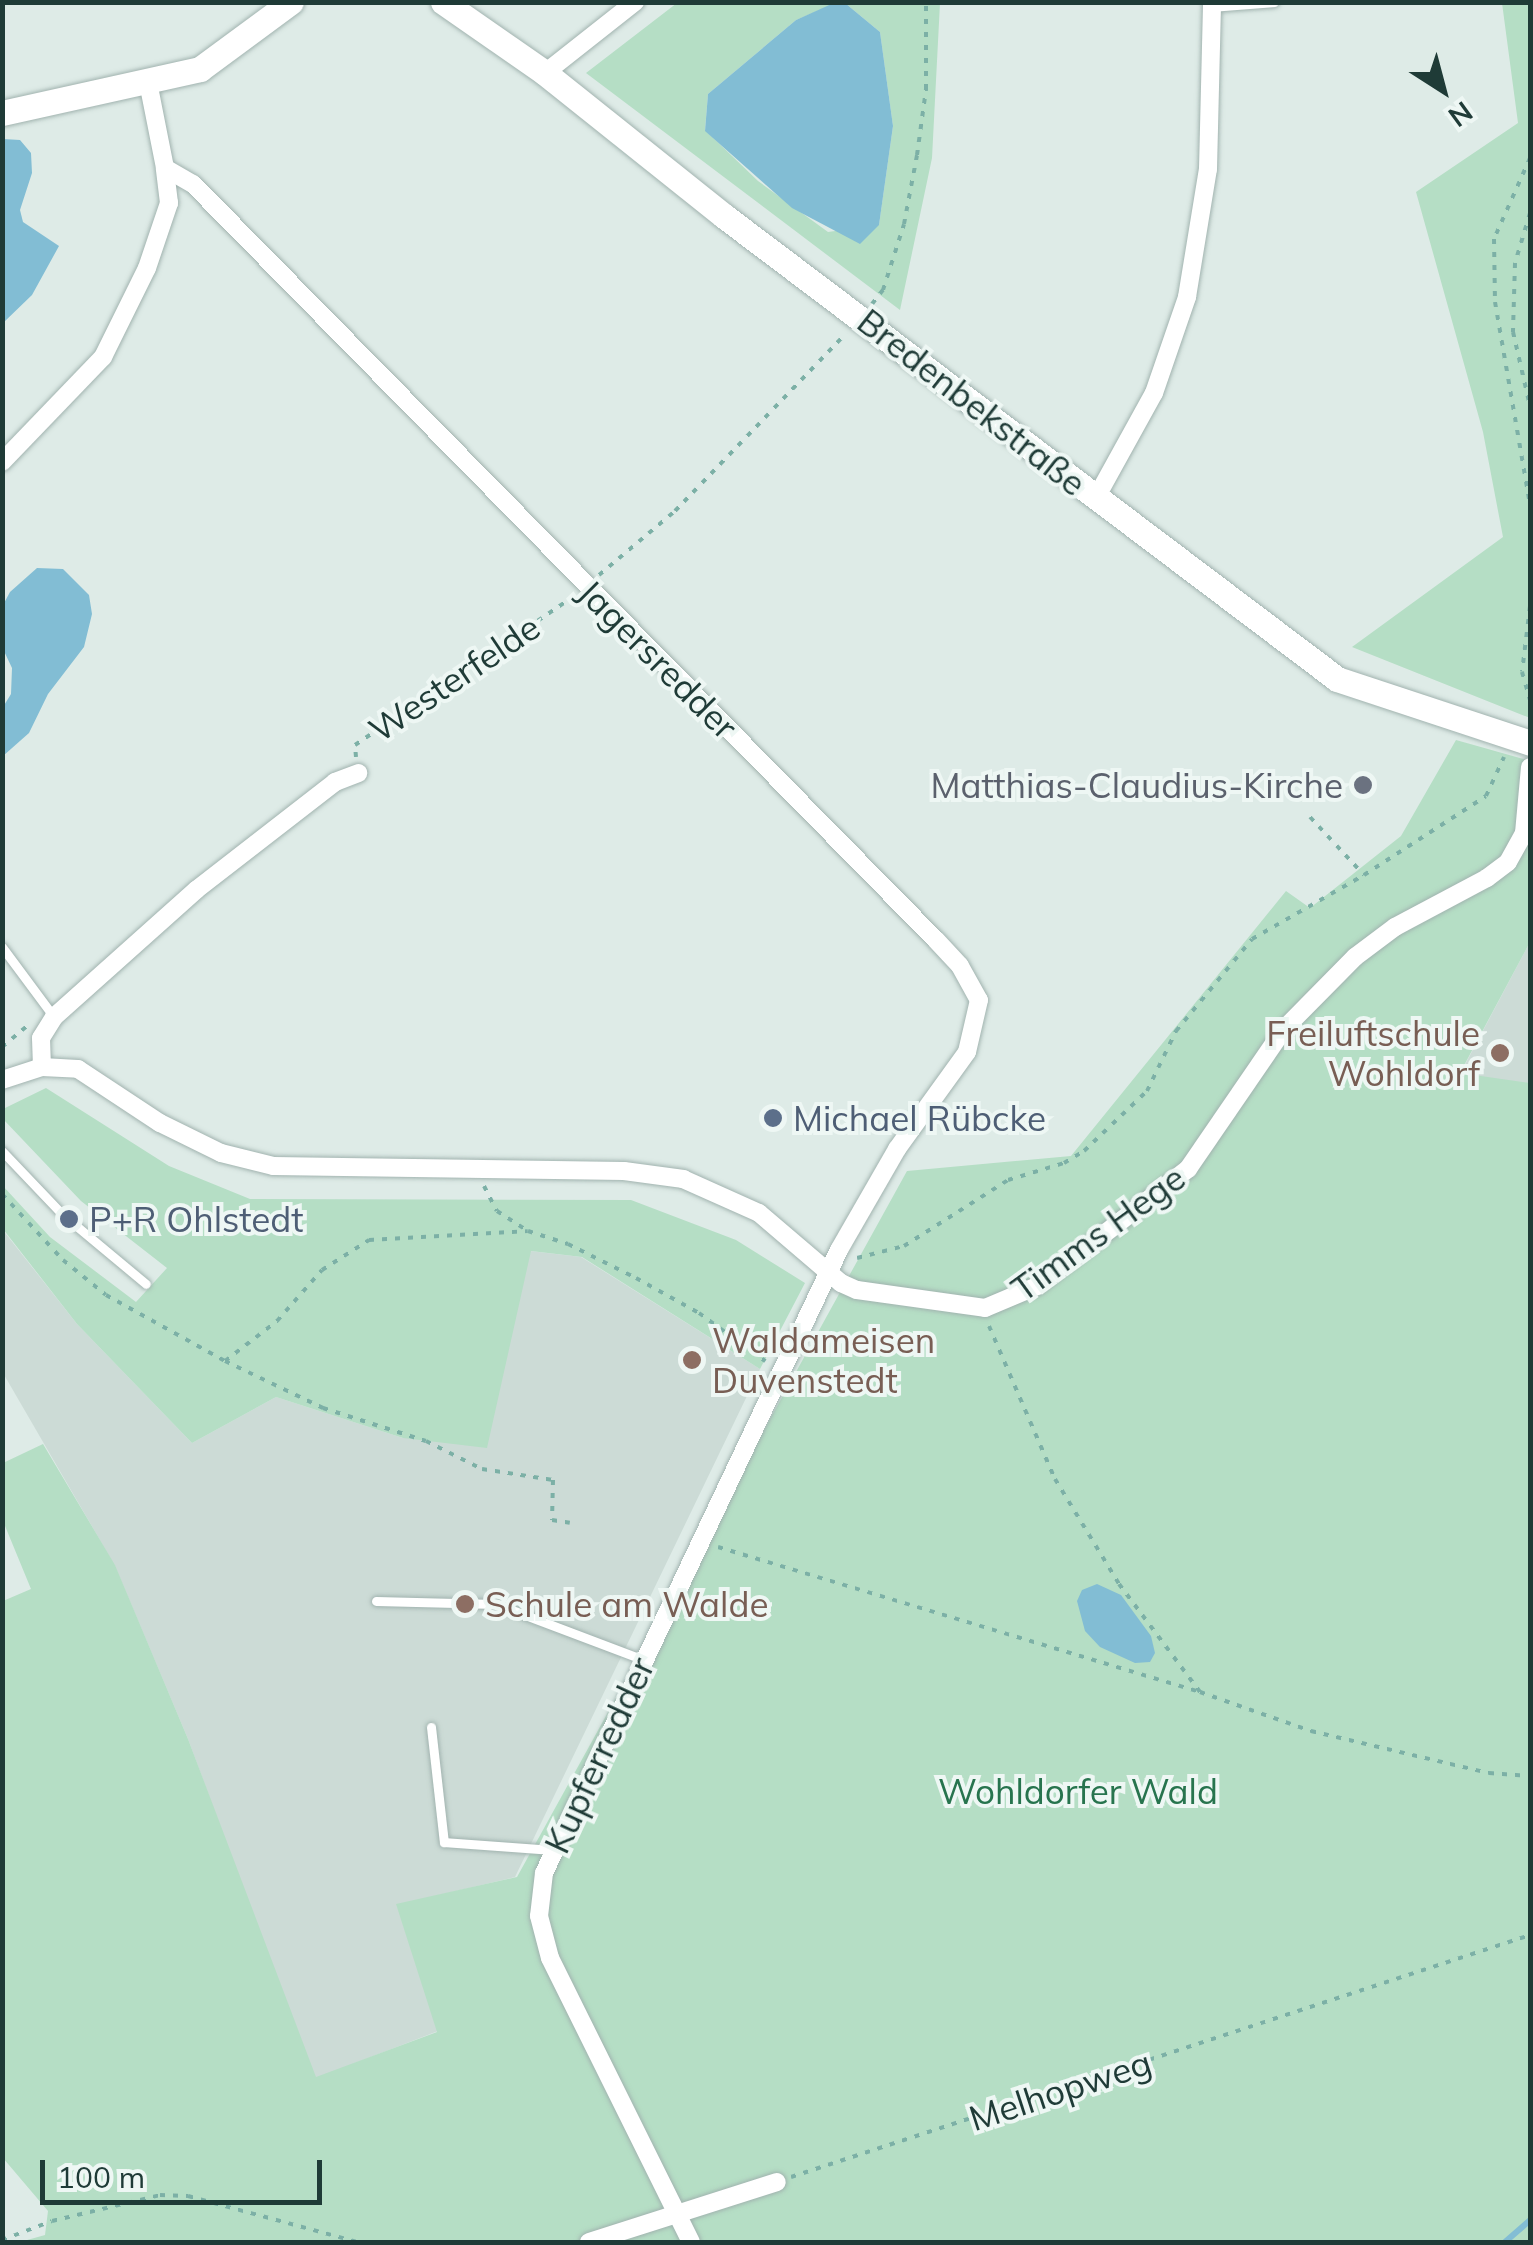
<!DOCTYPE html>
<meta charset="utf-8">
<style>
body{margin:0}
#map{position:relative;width:1533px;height:2245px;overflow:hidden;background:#deebe7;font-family:Mulish,sans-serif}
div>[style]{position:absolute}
.built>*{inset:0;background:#ccdbd6}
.green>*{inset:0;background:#b5dec5}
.water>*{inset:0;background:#82bdd4}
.stream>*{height:6px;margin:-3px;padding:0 3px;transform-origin:3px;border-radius:3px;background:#82bdd4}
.path>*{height:4px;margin-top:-2px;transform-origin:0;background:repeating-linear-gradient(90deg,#7cb0a6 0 5px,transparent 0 13px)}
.roads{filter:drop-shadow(0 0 2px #a1b3af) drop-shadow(0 0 2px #a1b3af)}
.lane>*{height:9px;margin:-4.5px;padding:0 4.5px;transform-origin:4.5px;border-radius:4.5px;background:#fff}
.street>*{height:18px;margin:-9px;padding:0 9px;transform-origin:9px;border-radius:9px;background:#fff}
.secondary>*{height:25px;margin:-12.5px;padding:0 12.5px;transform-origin:12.5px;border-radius:12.5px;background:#fff}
.dots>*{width:28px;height:28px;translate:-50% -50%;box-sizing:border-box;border:5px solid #eef7f4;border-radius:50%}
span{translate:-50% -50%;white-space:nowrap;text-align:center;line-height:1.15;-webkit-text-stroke:8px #eef7f4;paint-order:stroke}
.street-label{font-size:35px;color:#1f3b37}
.worship-label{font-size:35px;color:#5b616d}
.right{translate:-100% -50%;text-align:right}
.education-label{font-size:35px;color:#785e54}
.left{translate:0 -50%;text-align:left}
.service-label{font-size:35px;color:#4e5e75}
.park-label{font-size:35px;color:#27744e}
.frame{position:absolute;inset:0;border:5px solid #1f3b37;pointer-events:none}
.north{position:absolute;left:1393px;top:40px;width:100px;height:100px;-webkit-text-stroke:8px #eef7f4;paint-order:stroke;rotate:144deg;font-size:28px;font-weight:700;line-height:40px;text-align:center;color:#1f3b37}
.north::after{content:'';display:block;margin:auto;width:35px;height:45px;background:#1f3b37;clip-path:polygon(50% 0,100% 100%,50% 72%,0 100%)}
.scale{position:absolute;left:40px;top:2160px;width:282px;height:45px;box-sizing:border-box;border:5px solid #1f3b37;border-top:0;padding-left:12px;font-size:30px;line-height:35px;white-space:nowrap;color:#1f3b37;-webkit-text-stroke:8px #eef7f4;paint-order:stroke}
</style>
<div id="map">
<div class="built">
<i style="clip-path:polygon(1530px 942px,1530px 1147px,1460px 1074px)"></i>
<i style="clip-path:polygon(2px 1229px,77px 1324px,192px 1443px,276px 1397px,403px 1438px,530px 1251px,581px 1257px,760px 1369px,515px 1877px,397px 1905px,438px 2031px,314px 2079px,188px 1739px,115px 1566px,3px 1373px)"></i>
</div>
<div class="green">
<i style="clip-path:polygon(677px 3px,836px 3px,796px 20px,708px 94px,705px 130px,758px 181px,828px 232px,879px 225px,893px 126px,880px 32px,845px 3px,940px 3px,932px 158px,900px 310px,586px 73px)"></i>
<i style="clip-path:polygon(1502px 3px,1530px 3px,1530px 718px,1352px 647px,1503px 537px,1483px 432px,1416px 192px,1518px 123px)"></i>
<i style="clip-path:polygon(1456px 740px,1530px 761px,1530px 942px,1460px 1073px,1530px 1083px,1530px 2242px,20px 2242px,45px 2235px,48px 2211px,3px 2158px,3px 1601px,31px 1589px,3px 1521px,3px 1463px,43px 1444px,115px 1565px,188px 1739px,316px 2077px,437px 2032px,396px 1904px,517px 1877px,907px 1171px,1071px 1156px,1286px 891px,1310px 908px,1401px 836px)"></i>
<i style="clip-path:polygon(46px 1088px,169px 1166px,250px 1199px,631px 1200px,736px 1240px,805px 1283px,760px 1369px,582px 1257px,531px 1251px,487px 1448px,403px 1438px,276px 1397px,192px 1443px,77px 1324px,3px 1229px,3px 1186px,50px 1237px,136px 1302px,167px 1268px,81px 1201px,3px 1119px,3px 1109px)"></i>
</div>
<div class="water">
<i style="clip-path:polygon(836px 2px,845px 3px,880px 32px,893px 126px,879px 225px,860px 244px,792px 208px,705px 131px,708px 94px,796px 20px)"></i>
<i style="clip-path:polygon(3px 139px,20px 140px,31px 153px,32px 173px,20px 210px,23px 222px,59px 246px,32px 295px,3px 323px)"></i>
<i style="clip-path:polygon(37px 568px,63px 569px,89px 595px,92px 614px,84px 647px,48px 694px,29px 733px,3px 756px,3px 707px,11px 694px,12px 668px,3px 649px,3px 605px,10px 592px)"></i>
<i style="clip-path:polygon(1097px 1584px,1121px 1595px,1151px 1636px,1155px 1653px,1150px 1662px,1135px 1663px,1100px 1647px,1085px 1631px,1077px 1601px,1082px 1590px)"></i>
</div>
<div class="stream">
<i style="left:1505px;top:2242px;width:33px;rotate:-41deg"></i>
</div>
<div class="path">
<i style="left:1530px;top:158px;width:89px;rotate:114deg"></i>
<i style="left:1494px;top:239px;width:63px;rotate:89.1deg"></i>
<i style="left:1495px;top:302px;width:206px;rotate:80.2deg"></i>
<i style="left:1530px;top:213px;width:52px;rotate:106.7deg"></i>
<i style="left:1515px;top:263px;width:69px;rotate:91.7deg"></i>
<i style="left:1513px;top:332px;width:76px;rotate:77.1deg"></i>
<i style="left:872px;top:304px;width:18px;rotate:-52deg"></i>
<i style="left:883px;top:290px;width:69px;rotate:-72.3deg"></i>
<i style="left:904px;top:224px;width:70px;rotate:-79.3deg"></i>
<i style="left:917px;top:155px;width:67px;rotate:-82.2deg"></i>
<i style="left:926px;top:89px;width:87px;rotate:-90deg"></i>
<i style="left:599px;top:575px;width:99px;rotate:-40.1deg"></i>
<i style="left:675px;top:511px;width:247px;rotate:-46.1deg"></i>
<i style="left:1530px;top:606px;width:66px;rotate:96.9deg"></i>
<i style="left:1522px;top:672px;width:29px;rotate:74deg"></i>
<i style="left:356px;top:757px;width:12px;rotate:-95deg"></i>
<i style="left:355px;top:745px;width:263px;rotate:-34.2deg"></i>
<i style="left:1310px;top:817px;width:79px;rotate:47deg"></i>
<i style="left:2px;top:1047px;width:33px;rotate:-40deg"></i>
<i style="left:484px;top:1186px;width:28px;rotate:63deg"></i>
<i style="left:497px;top:1211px;width:37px;rotate:33deg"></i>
<i style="left:2px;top:1194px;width:90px;rotate:47.3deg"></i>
<i style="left:63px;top:1260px;width:55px;rotate:39.1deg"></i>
<i style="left:106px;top:1295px;width:136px;rotate:29deg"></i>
<i style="left:225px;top:1361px;width:109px;rotate:25.6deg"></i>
<i style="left:323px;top:1408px;width:108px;rotate:17.8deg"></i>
<i style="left:426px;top:1441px;width:63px;rotate:26.6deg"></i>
<i style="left:482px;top:1469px;width:72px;rotate:8.8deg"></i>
<i style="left:553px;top:1480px;width:40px;rotate:91.4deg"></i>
<i style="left:552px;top:1520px;width:18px;rotate:9deg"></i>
<i style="left:857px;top:1258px;width:49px;rotate:-14.3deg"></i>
<i style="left:904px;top:1246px;width:123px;rotate:-32.4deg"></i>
<i style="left:1008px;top:1180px;width:59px;rotate:-16.9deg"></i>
<i style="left:1064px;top:1163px;width:23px;rotate:-31deg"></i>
<i style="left:1084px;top:1151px;width:87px;rotate:-43.6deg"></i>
<i style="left:1147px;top:1091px;width:67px;rotate:-64.2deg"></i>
<i style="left:1176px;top:1031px;width:119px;rotate:-50.4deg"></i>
<i style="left:1252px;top:939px;width:129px;rotate:-29.7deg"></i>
<i style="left:1364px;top:875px;width:145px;rotate:-32.9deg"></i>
<i style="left:1486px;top:796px;width:43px;rotate:-65.2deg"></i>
<i style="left:989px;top:1326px;width:167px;rotate:66.7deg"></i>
<i style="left:1055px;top:1479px;width:123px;rotate:58.6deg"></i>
<i style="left:1119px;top:1584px;width:135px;rotate:53.1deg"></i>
<i style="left:225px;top:1361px;width:66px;rotate:-37.6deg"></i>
<i style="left:277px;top:1321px;width:68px;rotate:-48.6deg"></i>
<i style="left:322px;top:1270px;width:56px;rotate:-32.6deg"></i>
<i style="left:369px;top:1240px;width:159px;rotate:-3.2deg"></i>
<i style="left:528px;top:1231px;width:42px;rotate:18deg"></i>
<i style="left:568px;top:1244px;width:76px;rotate:26.6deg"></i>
<i style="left:636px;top:1278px;width:72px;rotate:29.1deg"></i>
<i style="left:699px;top:1313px;width:82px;rotate:36deg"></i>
<i style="left:718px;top:1547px;width:503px;rotate:16.74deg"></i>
<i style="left:1200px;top:1692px;width:118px;rotate:19.4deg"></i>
<i style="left:1311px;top:1731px;width:183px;rotate:13.3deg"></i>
<i style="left:1489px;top:1773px;width:41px;rotate:4.2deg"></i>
<i style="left:791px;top:2177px;width:778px;rotate:-18.13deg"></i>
<i style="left:2px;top:2240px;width:53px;rotate:-20.8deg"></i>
<i style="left:52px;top:2221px;width:111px;rotate:-13.5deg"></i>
<i style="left:160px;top:2195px;width:28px;rotate:2deg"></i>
<i style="left:188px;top:2196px;width:175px;rotate:15.2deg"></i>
</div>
<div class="roads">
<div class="lane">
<i style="left:1212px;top:7px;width:62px;rotate:-4.6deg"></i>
<i style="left:2px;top:947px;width:87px;rotate:53.4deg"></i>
<i style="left:2px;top:1151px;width:87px;rotate:46.4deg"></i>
<i style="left:62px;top:1214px;width:109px;rotate:39.8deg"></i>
<i style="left:376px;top:1601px;width:120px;rotate:1.4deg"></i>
<i style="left:496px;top:1604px;width:158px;rotate:20.7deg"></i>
<i style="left:431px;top:1727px;width:116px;rotate:83.6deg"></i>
<i style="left:444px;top:1842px;width:108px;rotate:4.2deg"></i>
</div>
<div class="street">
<i style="left:545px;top:73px;width:115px;rotate:-38.3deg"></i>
<i style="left:148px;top:82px;width:88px;rotate:78.8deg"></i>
<i style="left:165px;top:168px;width:32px;rotate:30deg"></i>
<i style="left:193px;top:184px;width:1060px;rotate:45.5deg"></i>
<i style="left:936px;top:940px;width:35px;rotate:47deg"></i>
<i style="left:960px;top:966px;width:39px;rotate:61deg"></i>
<i style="left:979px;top:1000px;width:53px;rotate:103deg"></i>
<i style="left:967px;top:1052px;width:120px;rotate:125.8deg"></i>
<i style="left:897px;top:1149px;width:116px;rotate:119.9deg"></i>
<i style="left:839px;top:1250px;width:689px;rotate:115.34deg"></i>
<i style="left:544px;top:1873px;width:43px;rotate:96.6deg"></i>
<i style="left:539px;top:1916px;width:43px;rotate:75.3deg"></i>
<i style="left:550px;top:1958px;width:317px;rotate:63.6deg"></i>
<i style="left:2px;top:462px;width:146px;rotate:-46.1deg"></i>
<i style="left:103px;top:357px;width:99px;rotate:-63.7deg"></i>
<i style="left:147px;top:268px;width:69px;rotate:-71.3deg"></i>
<i style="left:169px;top:203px;width:35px;rotate:-97deg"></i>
<i style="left:1096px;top:498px;width:120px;rotate:-61.1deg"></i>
<i style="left:1154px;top:393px;width:102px;rotate:-71deg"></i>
<i style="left:1187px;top:297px;width:130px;rotate:-80.7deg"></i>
<i style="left:1208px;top:169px;width:167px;rotate:-88.6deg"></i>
<i style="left:42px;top:1067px;width:29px;rotate:-92deg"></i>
<i style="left:41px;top:1038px;width:25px;rotate:-58deg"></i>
<i style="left:54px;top:1017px;width:191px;rotate:-41.8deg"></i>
<i style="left:196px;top:890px;width:176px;rotate:-37.8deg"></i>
<i style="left:335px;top:782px;width:25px;rotate:-21deg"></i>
<i style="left:2px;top:1080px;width:42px;rotate:-18deg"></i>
<i style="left:42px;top:1067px;width:36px;rotate:3deg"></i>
<i style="left:78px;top:1069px;width:98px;rotate:33.4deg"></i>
<i style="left:160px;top:1123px;width:68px;rotate:26.2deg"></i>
<i style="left:221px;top:1153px;width:54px;rotate:14deg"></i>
<i style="left:273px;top:1166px;width:351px;rotate:0.8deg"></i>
<i style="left:624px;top:1171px;width:60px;rotate:7.7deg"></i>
<i style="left:683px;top:1179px;width:83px;rotate:24.1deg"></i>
<i style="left:759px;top:1213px;width:108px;rotate:40.5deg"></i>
<i style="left:841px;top:1283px;width:17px;rotate:24deg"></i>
<i style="left:857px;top:1290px;width:129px;rotate:8deg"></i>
<i style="left:985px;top:1308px;width:56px;rotate:-22.9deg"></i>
<i style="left:1037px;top:1286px;width:191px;rotate:-37.8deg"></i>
<i style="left:1188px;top:1169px;width:170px;rotate:-55.6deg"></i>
<i style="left:1284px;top:1029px;width:101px;rotate:-45.4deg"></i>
<i style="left:1355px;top:957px;width:50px;rotate:-36.9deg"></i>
<i style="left:1395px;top:927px;width:104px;rotate:-28deg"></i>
<i style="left:1487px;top:878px;width:26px;rotate:-37deg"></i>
<i style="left:1508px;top:862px;width:33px;rotate:-61deg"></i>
<i style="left:1524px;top:833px;width:66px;rotate:-84.8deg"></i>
<i style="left:589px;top:2242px;width:197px;rotate:-17.7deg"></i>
</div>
<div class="secondary">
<i style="left:443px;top:2px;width:124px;rotate:34.8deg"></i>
<i style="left:545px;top:73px;width:229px;rotate:38.6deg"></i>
<i style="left:724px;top:216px;width:768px;rotate:37.06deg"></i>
<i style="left:1337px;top:679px;width:203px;rotate:18.3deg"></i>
<i style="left:2px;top:113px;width:203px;rotate:-12.5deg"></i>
<i style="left:200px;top:69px;width:113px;rotate:-36.4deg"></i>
</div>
</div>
<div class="dots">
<i style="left:1363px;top:785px;background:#6b7280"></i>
<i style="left:1500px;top:1053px;background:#8d6e63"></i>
<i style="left:773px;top:1118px;background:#5c6f8a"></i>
<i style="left:69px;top:1219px;background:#5c6f8a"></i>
<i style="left:692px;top:1360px;background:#8d6e63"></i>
<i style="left:465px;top:1604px;background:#8d6e63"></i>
</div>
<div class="street-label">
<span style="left:972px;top:402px;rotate:38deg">Bredenbekstraße</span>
<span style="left:658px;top:659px;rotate:45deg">Jagersredder</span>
<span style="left:454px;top:678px;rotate:-34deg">Westerfelde</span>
<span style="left:1098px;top:1233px;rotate:-36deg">Timms Hege</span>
<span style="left:599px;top:1755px;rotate:-65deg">Kupferredder</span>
<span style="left:1060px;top:2090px;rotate:-18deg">Melhopweg</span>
</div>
<div class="worship-label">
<span class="right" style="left:1343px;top:785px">Matthias-Claudius-Kirche</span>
</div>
<div class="education-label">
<span class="right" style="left:1480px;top:1053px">Freiluftschule<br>Wohldorf</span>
<span class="left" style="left:712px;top:1360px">Waldameisen<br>Duvenstedt</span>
<span class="left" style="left:485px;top:1604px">Schule am Walde</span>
</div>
<div class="service-label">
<span class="left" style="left:793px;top:1118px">Michael Rübcke</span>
<span class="left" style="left:89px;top:1219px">P+R Ohlstedt</span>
</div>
<div class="park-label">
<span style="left:1078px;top:1791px">Wohldorfer Wald</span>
</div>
<div class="frame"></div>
<div class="north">N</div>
<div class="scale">100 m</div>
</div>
